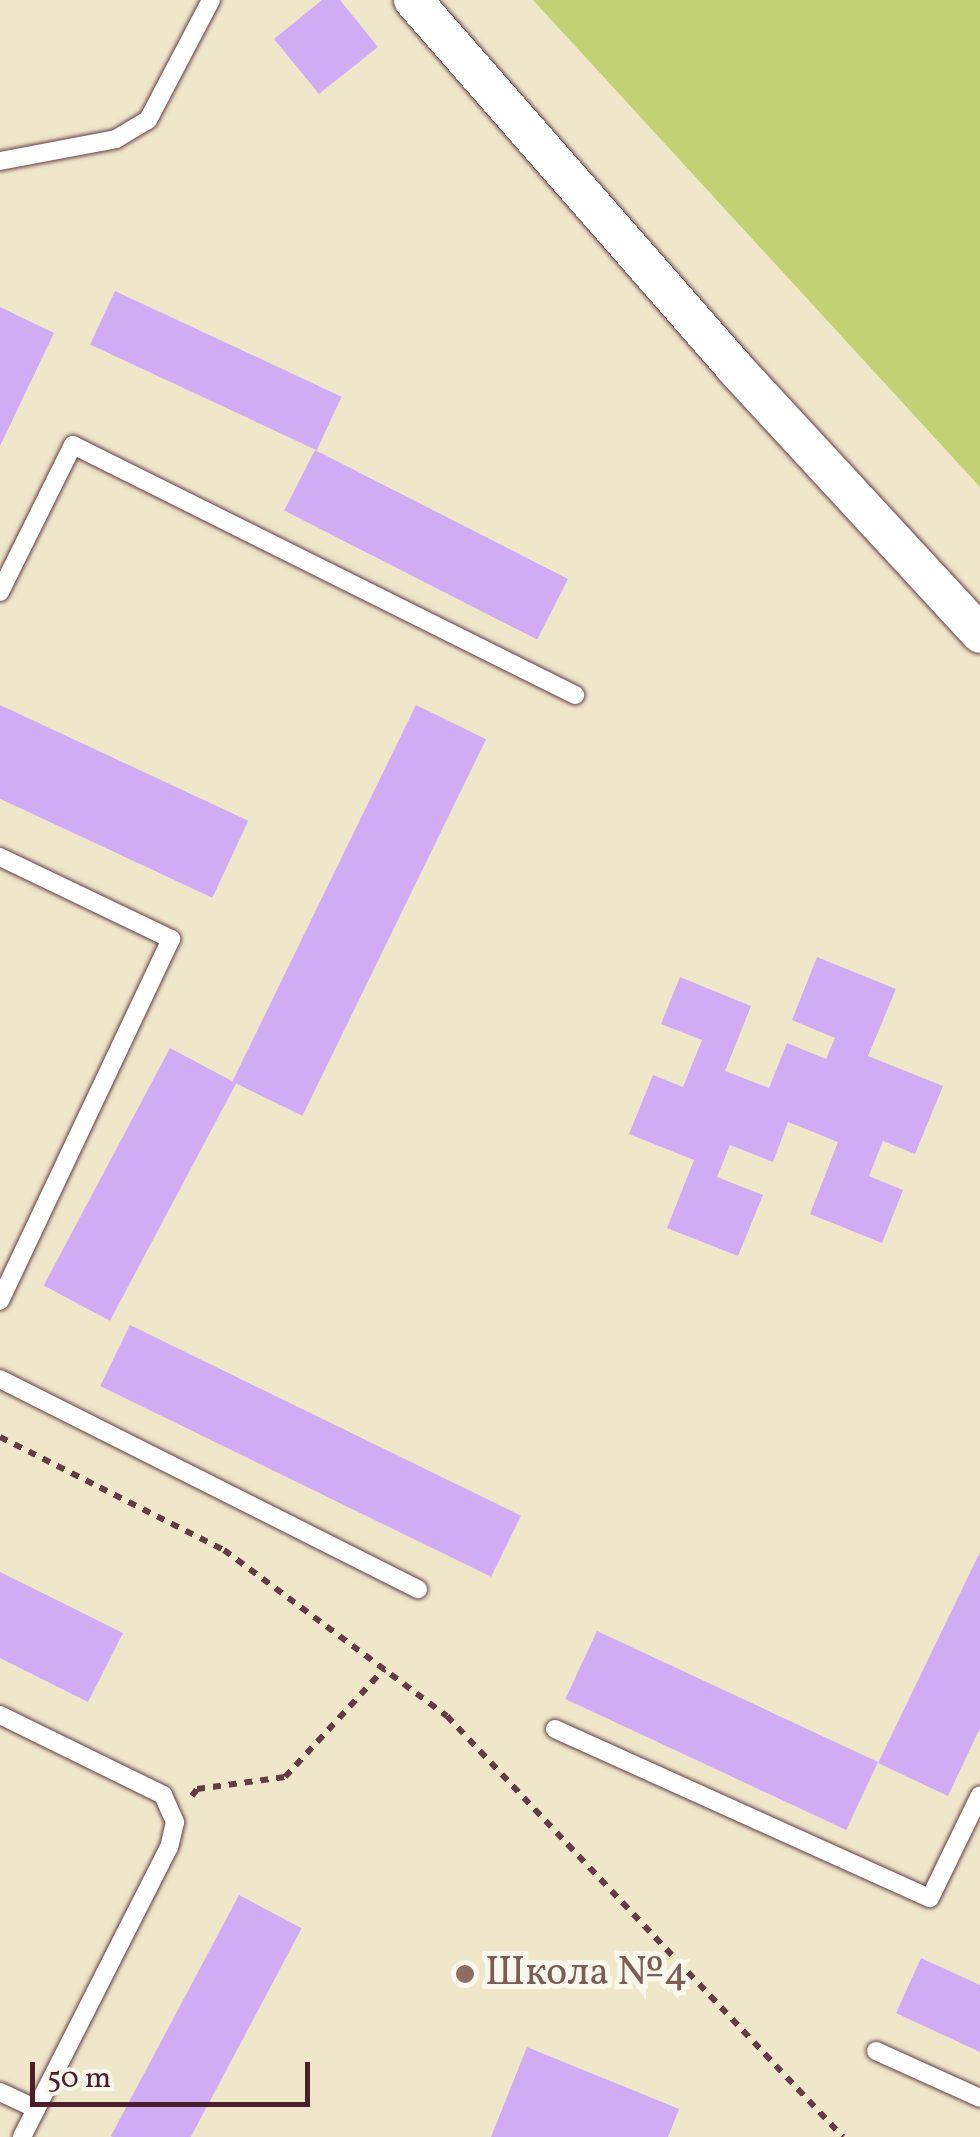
<!DOCTYPE html>
<meta charset="utf-8">
<style>
body{margin:0}
#map{position:relative;width:980px;height:2137px;overflow:hidden;background:#f0e7cb;font-family:Vollkorn,serif}
div>[style]{position:absolute}
.green>*{inset:0;background:#c1d173}
.building>*{inset:0;background:#d0acf5;transform-origin:0 0}
.path>*{height:6px;margin-top:-3px;transform-origin:0;background:repeating-linear-gradient(90deg,#633d43 0 8px,transparent 0 16px)}
.roads{filter:drop-shadow(0 0 2px #633d43) drop-shadow(0 0 2px #633d43)}
.service>*{height:18px;margin:-9px;padding:0 9px;transform-origin:9px;border-radius:9px;background:#fff}
.minor>*{height:38px;margin:-19px;padding:0 19px;transform-origin:19px;border-radius:19px;background:#fff}
.dots>*{width:28px;height:28px;translate:-50% -50%;box-sizing:border-box;border:5px solid #fbf7ec;border-radius:50%}
span{translate:-50% -50%;white-space:nowrap;text-align:center;line-height:1.15;-webkit-text-stroke:10px #fbf7ec;paint-order:stroke}
.education-label{font-size:40px;color:#785e54}
.left{translate:0 -50%;text-align:left}
.scale{position:absolute;left:30px;top:2062px;width:280px;height:45px;box-sizing:border-box;border:5px solid #4a1f2b;border-top:0;padding-left:12px;font-size:30px;line-height:35px;white-space:nowrap;color:#4a1f2b;-webkit-text-stroke:8px #fbf7ec;paint-order:stroke}
</style>
<div id="map">
<div class="green">
<i style="clip-path:polygon(533px 0,980px 0,980px 487px)"></i>
</div>
<div class="building">
<i style="clip-path:polygon(322px 0,340px 0,378px 47px,319px 94px,274px 39px)"></i>
<i style="left:115px;top:291px;width:250px;height:59px;rotate:25deg"></i>
<i style="clip-path:polygon(0 307px,54px 333px,0 446px)"></i>
<i style="left:315px;top:450px;width:284px;height:68px;rotate:27deg"></i>
<i style="left:0;top:705px;width:274px;height:85px;rotate:25deg"></i>
<i style="left:416px;top:705px;width:78px;height:419px;rotate:26deg"></i>
<i style="clip-path:polygon(817px 957px,896px 989px,868px 1056px,943px 1086px,915px 1154px,883px 1141px,869px 1176px,903px 1190px,882px 1243px,810px 1214px,838px 1142px,788px 1122px,773px 1162px,730px 1145px,717px 1177px,763px 1195px,738px 1256px,667px 1228px,694px 1160px,629px 1134px,653px 1075px,683px 1087px,702px 1040px,661px 1024px,680px 977px,751px 1006px,725px 1071px,769px 1088px,787px 1043px,826px 1059px,835px 1038px,792px 1020px)"></i>
<i style="left:170px;top:1048px;width:75px;height:269px;rotate:28deg"></i>
<i style="left:130px;top:1325px;width:435px;height:68px;rotate:26deg"></i>
<i style="clip-path:polygon(980px 1552px,980px 1728px,948px 1796px,878px 1763px)"></i>
<i style="clip-path:polygon(0 1572px,123px 1633px,88px 1702px,0 1658px)"></i>
<i style="left:597px;top:1631px;width:310px;height:75px;rotate:25deg"></i>
<i style="left:239px;top:1895px;width:71px;height:273px;rotate:28deg"></i>
<i style="clip-path:polygon(921px 1958px,980px 1985px,980px 2052px,896px 2013px)"></i>
<i style="clip-path:polygon(527px 2047px,679px 2109px,668px 2137px,491px 2137px)"></i>
</div>
<div class="path">
<i style="left:0;top:1437px;width:251px;rotate:26.8deg"></i>
<i style="left:224px;top:1550px;width:278px;rotate:36.7deg"></i>
<i style="left:447px;top:1716px;width:578px;rotate:46.75deg"></i>
<i style="left:192px;top:1796px;width:9px;rotate:-54deg"></i>
<i style="left:197px;top:1789px;width:89px;rotate:-7.8deg"></i>
<i style="left:285px;top:1777px;width:147px;rotate:-47.5deg"></i>
</div>
<div class="roads">
<div class="service">
<i style="left:0;top:161px;width:118px;rotate:-10.7deg"></i>
<i style="left:116px;top:139px;width:37px;rotate:-31deg"></i>
<i style="left:148px;top:120px;width:136px;rotate:-62.3deg"></i>
<i style="left:0;top:592px;width:164px;rotate:-63.6deg"></i>
<i style="left:73px;top:445px;width:561px;rotate:26.47deg"></i>
<i style="left:0;top:857px;width:190px;rotate:25.6deg"></i>
<i style="left:171px;top:939px;width:400px;rotate:115.3deg"></i>
<i style="left:0;top:1379px;width:468px;rotate:26.7deg"></i>
<i style="left:0;top:1715px;width:182px;rotate:26.1deg"></i>
<i style="left:163px;top:1795px;width:30px;rotate:66deg"></i>
<i style="left:175px;top:1822px;width:26px;rotate:103deg"></i>
<i style="left:169px;top:1847px;width:325px;rotate:116.9deg"></i>
<i style="left:555px;top:1729px;width:411px;rotate:24.3deg"></i>
<i style="left:930px;top:1898px;width:114px;rotate:-64.1deg"></i>
<i style="left:876px;top:2051px;width:114px;rotate:24.3deg"></i>
<i style="left:0;top:2092px;width:40px;rotate:25deg"></i>
</div>
<div class="minor">
<i style="left:413px;top:0;width:488px;rotate:48.8deg"></i>
<i style="left:734px;top:367px;width:363px;rotate:47.3deg"></i>
</div>
</div>
<div class="dots">
<i style="left:465px;top:1974px;background:#8d6e63"></i>
</div>
<div class="education-label">
<span class="left" style="left:485px;top:1974px">Школа №4</span>
</div>
<div class="scale">50 m</div>
</div>
